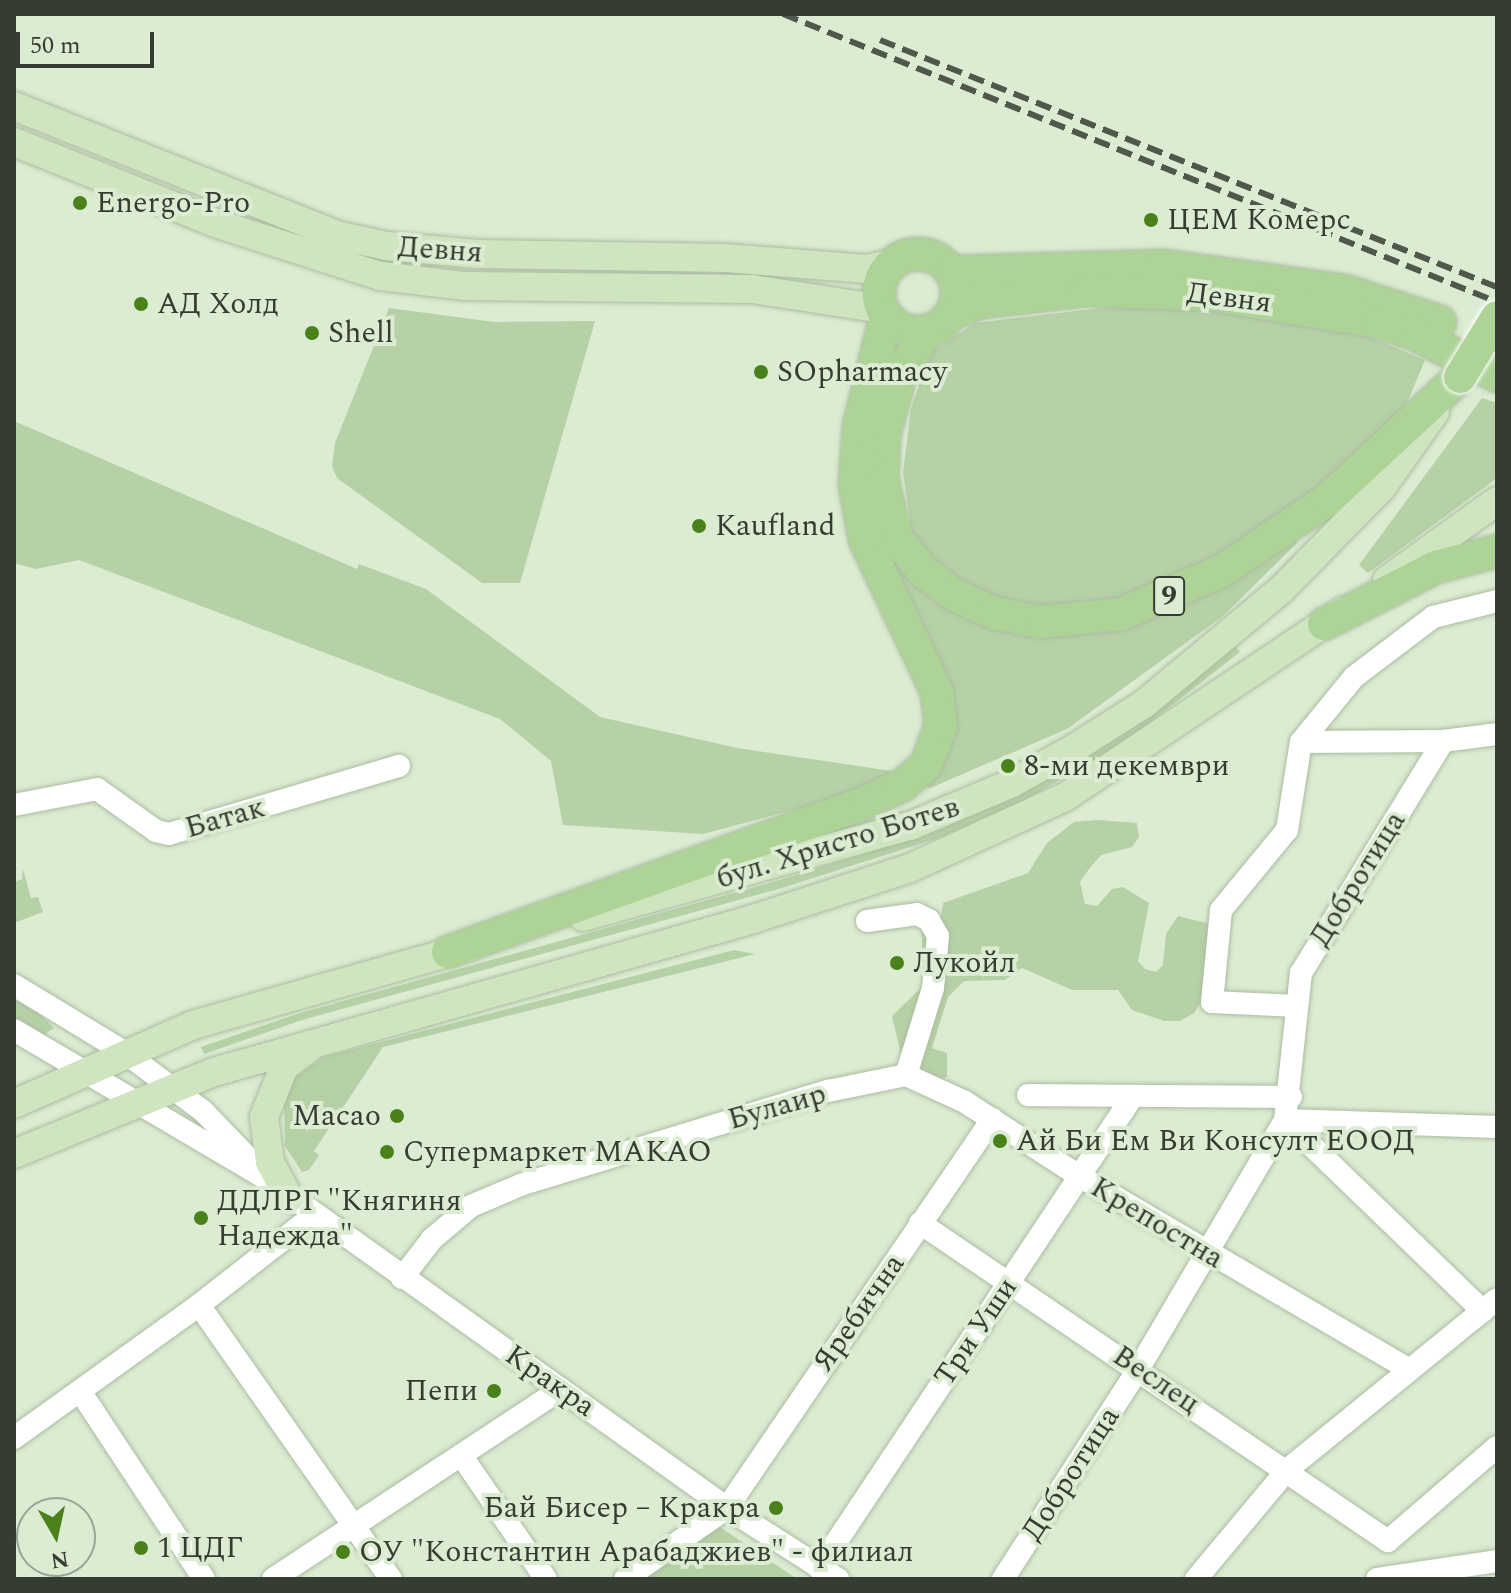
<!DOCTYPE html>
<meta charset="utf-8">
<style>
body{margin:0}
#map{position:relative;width:1511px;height:1593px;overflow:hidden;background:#dbecd2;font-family:Spectral,serif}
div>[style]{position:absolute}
.green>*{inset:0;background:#b6d1a6}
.roads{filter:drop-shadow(0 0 2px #acbca3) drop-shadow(0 0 2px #acbca3)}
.minor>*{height:22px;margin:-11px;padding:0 11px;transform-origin:11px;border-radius:11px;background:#fff}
.major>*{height:28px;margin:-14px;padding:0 14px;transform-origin:14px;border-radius:14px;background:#cee5c0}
.highway>*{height:32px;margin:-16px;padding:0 16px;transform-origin:16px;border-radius:16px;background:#add496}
.highway>.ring{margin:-16px;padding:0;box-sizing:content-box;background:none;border:32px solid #add496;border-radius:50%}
.rail>*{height:6px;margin-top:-3px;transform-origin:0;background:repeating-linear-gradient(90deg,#4f584b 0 16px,transparent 0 24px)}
.bridges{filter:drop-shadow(0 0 2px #fff) drop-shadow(0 0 2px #fff)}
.highway-bridge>*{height:32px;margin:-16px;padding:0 16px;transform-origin:16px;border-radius:16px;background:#add496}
.dots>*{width:22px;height:22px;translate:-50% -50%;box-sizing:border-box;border:4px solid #dbecd2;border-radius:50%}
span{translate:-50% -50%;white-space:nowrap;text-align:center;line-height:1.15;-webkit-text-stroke:8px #dbecd2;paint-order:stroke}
.shield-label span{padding:2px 6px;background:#dbecd2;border:2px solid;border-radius:6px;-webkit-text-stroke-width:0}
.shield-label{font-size:28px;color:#353c32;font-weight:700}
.poi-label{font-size:30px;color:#353c32}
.left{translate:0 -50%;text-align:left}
.right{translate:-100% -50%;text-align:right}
.street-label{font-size:30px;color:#353c32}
.frame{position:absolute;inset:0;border:16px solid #353c32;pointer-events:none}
.north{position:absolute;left:16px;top:1497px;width:80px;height:80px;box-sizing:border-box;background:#dbecd2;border:2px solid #99a692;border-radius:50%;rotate:171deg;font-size:22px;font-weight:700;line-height:32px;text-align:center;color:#353c32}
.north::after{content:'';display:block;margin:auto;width:28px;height:36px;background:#4a811a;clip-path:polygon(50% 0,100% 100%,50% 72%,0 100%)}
.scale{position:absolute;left:16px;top:32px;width:138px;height:36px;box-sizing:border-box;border:4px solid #353c32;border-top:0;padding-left:10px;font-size:24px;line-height:28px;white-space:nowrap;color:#353c32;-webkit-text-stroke:6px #dbecd2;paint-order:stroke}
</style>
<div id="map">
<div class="green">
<i style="clip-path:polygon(1144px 303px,1252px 313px,1358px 332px,1425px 360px,1395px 432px,1216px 561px,1096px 608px,1042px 610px,986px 596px,936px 566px,912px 533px,903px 473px,911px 408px,931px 352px,974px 323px)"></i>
<i style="clip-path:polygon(389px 308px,494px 322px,595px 321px,520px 583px,482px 583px,337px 478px,332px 466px,335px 443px)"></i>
<i style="clip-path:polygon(1482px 398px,1497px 403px,1497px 478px,1368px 573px,1359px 565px)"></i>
<i style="clip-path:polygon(14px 421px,357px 569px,359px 564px,426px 589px,600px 717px,737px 748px,892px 771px,857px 793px,703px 834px,563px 825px,551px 761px,500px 719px,79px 560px,36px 569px,14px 563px)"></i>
<i style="clip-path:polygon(880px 515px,966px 615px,1012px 633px,1060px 635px,1291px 539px,1298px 542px,1223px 616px,1067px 729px,928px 789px,925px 777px,940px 758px,883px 559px)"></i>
<i style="clip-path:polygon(1235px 646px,1240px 652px,1129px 739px,1029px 798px,942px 837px,782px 888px,302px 1020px,204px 1054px,201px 1047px,300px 1013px,780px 880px,939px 830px,1096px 751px)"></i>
<i style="clip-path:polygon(1097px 820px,1137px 823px,1139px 837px,1132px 847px,1101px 855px,1089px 869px,1080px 882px,1085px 904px,1097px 906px,1112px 889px,1123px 887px,1149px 903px,1138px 961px,1145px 969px,1156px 972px,1163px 965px,1166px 934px,1178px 916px,1210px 924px,1203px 1000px,1194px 1013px,1180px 1021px,1164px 1021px,1132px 1010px,1118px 990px,1072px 990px,1022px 968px,1005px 980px,964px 981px,948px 997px,932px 1048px,947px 1053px,947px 1077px,940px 1079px,902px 1059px,892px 1016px,923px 986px,922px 930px,941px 916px,943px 903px,1028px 873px,1047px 843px,1074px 822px)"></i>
<i style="clip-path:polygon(23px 869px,31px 898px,38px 897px,43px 912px,14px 923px,14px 882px,22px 879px)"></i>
<i style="clip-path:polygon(734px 950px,755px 954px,383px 1047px,314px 1151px,319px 1155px,309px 1170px,302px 1172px,285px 1146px,284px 1101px,293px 1078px,323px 1057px)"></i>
<i style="clip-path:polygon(14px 999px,39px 1013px,54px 1028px,44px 1035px,14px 1018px)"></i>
<i style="clip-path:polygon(714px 1523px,797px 1579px,634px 1579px)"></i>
</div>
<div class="roads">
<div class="minor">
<i style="left:1301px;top:742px;width:142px;rotate:-0.4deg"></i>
<i style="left:1443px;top:741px;width:54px;rotate:-7.4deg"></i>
<i style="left:14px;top:805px;width:85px;rotate:-10.9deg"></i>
<i style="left:97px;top:789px;width:72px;rotate:35.4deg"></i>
<i style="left:156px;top:831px;width:13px;rotate:13deg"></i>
<i style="left:169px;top:834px;width:240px;rotate:-16.5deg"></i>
<i style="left:867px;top:921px;width:50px;rotate:-8deg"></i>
<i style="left:917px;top:914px;width:13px;rotate:27deg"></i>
<i style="left:929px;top:920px;width:18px;rotate:61deg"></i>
<i style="left:938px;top:936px;width:52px;rotate:95.5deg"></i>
<i style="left:933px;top:988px;width:91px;rotate:107.2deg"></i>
<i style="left:14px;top:985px;width:129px;rotate:31.3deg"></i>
<i style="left:124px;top:1052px;width:99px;rotate:36.8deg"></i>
<i style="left:203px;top:1111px;width:65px;rotate:46.2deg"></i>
<i style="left:1297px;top:1006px;width:85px;rotate:-177.3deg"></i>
<i style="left:1212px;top:1002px;width:92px;rotate:-84.4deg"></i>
<i style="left:1221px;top:910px;width:104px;rotate:-50.5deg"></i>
<i style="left:1287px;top:830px;width:89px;rotate:-81deg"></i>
<i style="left:1301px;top:742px;width:84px;rotate:-50.8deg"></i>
<i style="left:1354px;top:677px;width:99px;rotate:-37.2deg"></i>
<i style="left:1433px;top:617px;width:66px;rotate:-14deg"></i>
<i style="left:14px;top:1030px;width:290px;rotate:30.5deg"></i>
<i style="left:264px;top:1177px;width:569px;rotate:35.56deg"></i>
<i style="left:727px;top:1508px;width:132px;rotate:32.6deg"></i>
<i style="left:906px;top:1075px;width:65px;rotate:24.6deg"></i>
<i style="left:965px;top:1102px;width:138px;rotate:32.9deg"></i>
<i style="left:1081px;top:1177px;width:381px;rotate:30.4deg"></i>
<i style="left:1028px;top:1095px;width:263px;rotate:0.4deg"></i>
<i style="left:1285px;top:1120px;width:275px;rotate:44deg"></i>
<i style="left:1285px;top:1120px;width:212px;rotate:1.9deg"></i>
<i style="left:920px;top:1223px;width:566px;rotate:34.2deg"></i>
<i style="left:402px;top:1278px;width:49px;rotate:-52.4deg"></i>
<i style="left:432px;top:1239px;width:51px;rotate:-40.2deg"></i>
<i style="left:471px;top:1206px;width:56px;rotate:-22.9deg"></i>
<i style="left:523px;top:1184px;width:319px;rotate:-17deg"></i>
<i style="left:828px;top:1091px;width:80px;rotate:-11.6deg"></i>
<i style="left:199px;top:1305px;width:335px;rotate:55deg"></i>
<i style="left:80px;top:1391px;width:225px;rotate:56.6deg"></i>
<i style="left:14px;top:1438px;width:228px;rotate:-35.7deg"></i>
<i style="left:199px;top:1305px;width:145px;rotate:-38deg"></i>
<i style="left:461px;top:1455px;width:150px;rotate:55.6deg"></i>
<i style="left:1388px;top:1541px;width:144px;rotate:-40.8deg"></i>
<i style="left:819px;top:1568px;width:567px;rotate:-56.37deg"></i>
<i style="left:273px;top:1579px;width:345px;rotate:-33.4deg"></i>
<i style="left:625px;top:1579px;width:124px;rotate:-34.8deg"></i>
<i style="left:727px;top:1508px;width:471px;rotate:-55.7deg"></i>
<i style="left:1003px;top:1579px;width:251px;rotate:-57.2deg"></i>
<i style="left:1139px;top:1368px;width:288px;rotate:-59.5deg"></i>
<i style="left:1285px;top:1120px;width:148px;rotate:-83.8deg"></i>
<i style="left:1301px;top:973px;width:272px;rotate:-58.5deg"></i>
<i style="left:1196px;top:1579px;width:143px;rotate:-50.1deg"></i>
<i style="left:1288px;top:1469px;width:269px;rotate:-39.1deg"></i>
<i style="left:1377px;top:1579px;width:121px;rotate:-8.5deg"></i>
</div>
<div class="major">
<i style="left:14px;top:106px;width:347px;rotate:21.8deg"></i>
<i style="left:336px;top:235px;width:51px;rotate:12.4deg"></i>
<i style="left:386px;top:246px;width:93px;rotate:4.9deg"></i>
<i style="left:479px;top:254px;width:247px;rotate:0.9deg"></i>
<i style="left:726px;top:258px;width:141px;rotate:4.5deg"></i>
<i style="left:867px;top:269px;width:25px;rotate:-12deg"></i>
<i style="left:14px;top:142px;width:220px;rotate:21.9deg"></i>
<i style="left:218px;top:224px;width:170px;rotate:17.8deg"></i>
<i style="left:380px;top:276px;width:86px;rotate:6.7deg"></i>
<i style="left:465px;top:286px;width:287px;rotate:0.6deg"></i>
<i style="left:752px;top:289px;width:132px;rotate:8.7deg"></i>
<i style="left:1387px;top:580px;width:135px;rotate:-35.7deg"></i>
<i style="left:583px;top:917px;width:339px;rotate:-15.6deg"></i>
<i style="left:910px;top:826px;width:108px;rotate:-22.8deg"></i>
<i style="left:1010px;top:784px;width:72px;rotate:-29.1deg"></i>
<i style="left:1073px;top:749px;width:84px;rotate:-32.4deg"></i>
<i style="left:1144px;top:704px;width:178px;rotate:-39.8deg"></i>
<i style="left:1281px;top:590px;width:144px;rotate:-45.6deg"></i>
<i style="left:1382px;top:487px;width:92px;rotate:-54.8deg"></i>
<i style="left:14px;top:1104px;width:196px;rotate:-23.8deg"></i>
<i style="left:193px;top:1025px;width:287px;rotate:-15.8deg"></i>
<i style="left:14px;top:1154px;width:216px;rotate:-22.3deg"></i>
<i style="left:214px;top:1072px;width:557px;rotate:-15.83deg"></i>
<i style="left:750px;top:920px;width:168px;rotate:-18deg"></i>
<i style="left:910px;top:868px;width:170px;rotate:-24.6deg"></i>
<i style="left:1065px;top:797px;width:334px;rotate:-33.8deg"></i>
<i style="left:289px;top:1198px;width:41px;rotate:-117.8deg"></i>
<i style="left:270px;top:1162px;width:45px;rotate:-97.6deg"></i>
<i style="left:264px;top:1117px;width:54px;rotate:-68.2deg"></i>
<i style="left:284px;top:1067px;width:31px;rotate:-38deg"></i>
</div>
<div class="highway">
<i class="ring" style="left:879px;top:254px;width:46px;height:46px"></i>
<i style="left:951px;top:272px;width:214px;rotate:-1.6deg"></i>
<i style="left:1165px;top:266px;width:182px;rotate:7.9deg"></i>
<i style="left:1345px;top:291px;width:100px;rotate:18.1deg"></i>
<i style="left:950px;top:314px;width:33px;rotate:-21deg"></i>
<i style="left:981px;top:302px;width:106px;rotate:-6.5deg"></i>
<i style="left:1086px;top:290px;width:128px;rotate:2.2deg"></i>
<i style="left:1214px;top:295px;width:167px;rotate:9.3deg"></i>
<i style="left:1379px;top:322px;width:39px;rotate:19deg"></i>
<i style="left:1416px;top:335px;width:91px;rotate:26.8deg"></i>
<i style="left:927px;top:331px;width:49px;rotate:122.4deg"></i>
<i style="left:901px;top:372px;width:65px;rotate:105.1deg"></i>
<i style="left:884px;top:435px;width:44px;rotate:92.6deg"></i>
<i style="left:882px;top:479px;width:62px;rotate:76deg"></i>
<i style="left:897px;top:539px;width:43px;rotate:50.7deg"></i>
<i style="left:924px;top:572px;width:40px;rotate:37deg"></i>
<i style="left:956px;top:596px;width:43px;rotate:23.6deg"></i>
<i style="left:995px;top:613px;width:47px;rotate:11.1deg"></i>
<i style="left:1041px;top:622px;width:80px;rotate:-5.7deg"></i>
<i style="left:1121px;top:614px;width:108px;rotate:-23deg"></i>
<i style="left:1220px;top:572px;width:129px;rotate:-33.9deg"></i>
<i style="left:1327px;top:500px;width:181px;rotate:-42.8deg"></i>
<i style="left:1324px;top:624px;width:126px;rotate:-27deg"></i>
<i style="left:1436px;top:567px;width:63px;rotate:-14.7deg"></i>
<i style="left:448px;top:952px;width:444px;rotate:-19.7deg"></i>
<i style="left:866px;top:802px;width:41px;rotate:-24.7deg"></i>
<i style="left:903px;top:785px;width:30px;rotate:-41deg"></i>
<i style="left:926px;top:765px;width:42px;rotate:-69deg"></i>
<i style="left:941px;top:726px;width:34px;rotate:-97deg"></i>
<i style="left:937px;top:692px;width:168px;rotate:-115.3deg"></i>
<i style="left:865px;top:540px;width:56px;rotate:-100.3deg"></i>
<i style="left:855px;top:485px;width:58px;rotate:-86.1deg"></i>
<i style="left:859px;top:427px;width:114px;rotate:-76.3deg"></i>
</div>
</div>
<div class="rail">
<i style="left:783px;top:14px;width:770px;rotate:21.97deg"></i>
<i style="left:880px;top:40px;width:665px;rotate:21.82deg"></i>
</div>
<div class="bridges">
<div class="highway-bridge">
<i style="left:1460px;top:377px;width:70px;rotate:-58.3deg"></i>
</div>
</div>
<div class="dots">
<i style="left:80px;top:203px;background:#4a811a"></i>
<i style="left:1151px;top:220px;background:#4a811a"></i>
<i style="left:141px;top:304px;background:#4a811a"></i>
<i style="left:312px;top:333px;background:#4a811a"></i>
<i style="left:761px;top:372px;background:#4a811a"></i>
<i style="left:699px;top:526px;background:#4a811a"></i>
<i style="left:1008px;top:766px;background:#4a811a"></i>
<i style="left:897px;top:963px;background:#4a811a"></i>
<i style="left:397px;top:1116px;background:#4a811a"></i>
<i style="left:1000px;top:1141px;background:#4a811a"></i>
<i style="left:387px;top:1152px;background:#4a811a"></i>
<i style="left:201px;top:1218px;background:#4a811a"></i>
<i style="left:494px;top:1391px;background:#4a811a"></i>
<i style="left:776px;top:1508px;background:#4a811a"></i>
<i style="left:141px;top:1548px;background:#4a811a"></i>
<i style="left:343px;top:1552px;background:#4a811a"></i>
</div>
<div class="shield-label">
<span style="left:1169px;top:596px">9</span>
</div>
<div class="poi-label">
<span class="left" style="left:96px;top:203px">Energo-Pro</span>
<span class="left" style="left:1167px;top:220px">ЦЕМ Комерс</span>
<span class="left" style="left:157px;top:304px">АД Холд</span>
<span class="left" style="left:328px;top:333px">Shell</span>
<span class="left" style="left:777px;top:372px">SOpharmacy</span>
<span class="left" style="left:715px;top:526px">Kaufland</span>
<span class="left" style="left:1024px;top:766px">8-ми декември</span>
<span class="left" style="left:913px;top:963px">Лукойл</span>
<span class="right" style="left:381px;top:1116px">Macao</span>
<span class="left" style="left:1016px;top:1141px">Ай Би Ем Ви Консулт ЕООД</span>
<span class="left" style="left:403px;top:1152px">Супермаркет МАКАО</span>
<span class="left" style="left:217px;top:1218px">ДДЛРГ "Княгиня<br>Надежда"</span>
<span class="right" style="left:478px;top:1391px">Пепи</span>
<span class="right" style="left:760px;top:1508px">Бай Бисер – Кракра</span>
<span class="left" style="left:157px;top:1548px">1 ЦДГ</span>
<span class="left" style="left:359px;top:1552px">ОУ "Константин Арабаджиев" - филиал</span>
</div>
<div class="street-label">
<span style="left:440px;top:250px;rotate:4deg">Девня</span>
<span style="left:1229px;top:298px;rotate:7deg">Девня</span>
<span style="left:225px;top:818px;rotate:-16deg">Батак</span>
<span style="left:838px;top:843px;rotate:-17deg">бул. Христо Ботев</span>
<span style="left:1358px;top:879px;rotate:-58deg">Добротица</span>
<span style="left:777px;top:1107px;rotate:-16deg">Булаир</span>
<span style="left:1157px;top:1223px;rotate:31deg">Крепостна</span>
<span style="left:859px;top:1313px;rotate:-55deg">Яребична</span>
<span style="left:976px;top:1332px;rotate:-56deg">Три Уши</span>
<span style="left:1156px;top:1380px;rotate:34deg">Веслец</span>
<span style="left:550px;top:1381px;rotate:35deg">Кракра</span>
<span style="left:1071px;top:1474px;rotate:-57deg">Добротица</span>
</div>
<div class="frame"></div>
<div class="north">N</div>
<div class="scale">50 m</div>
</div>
